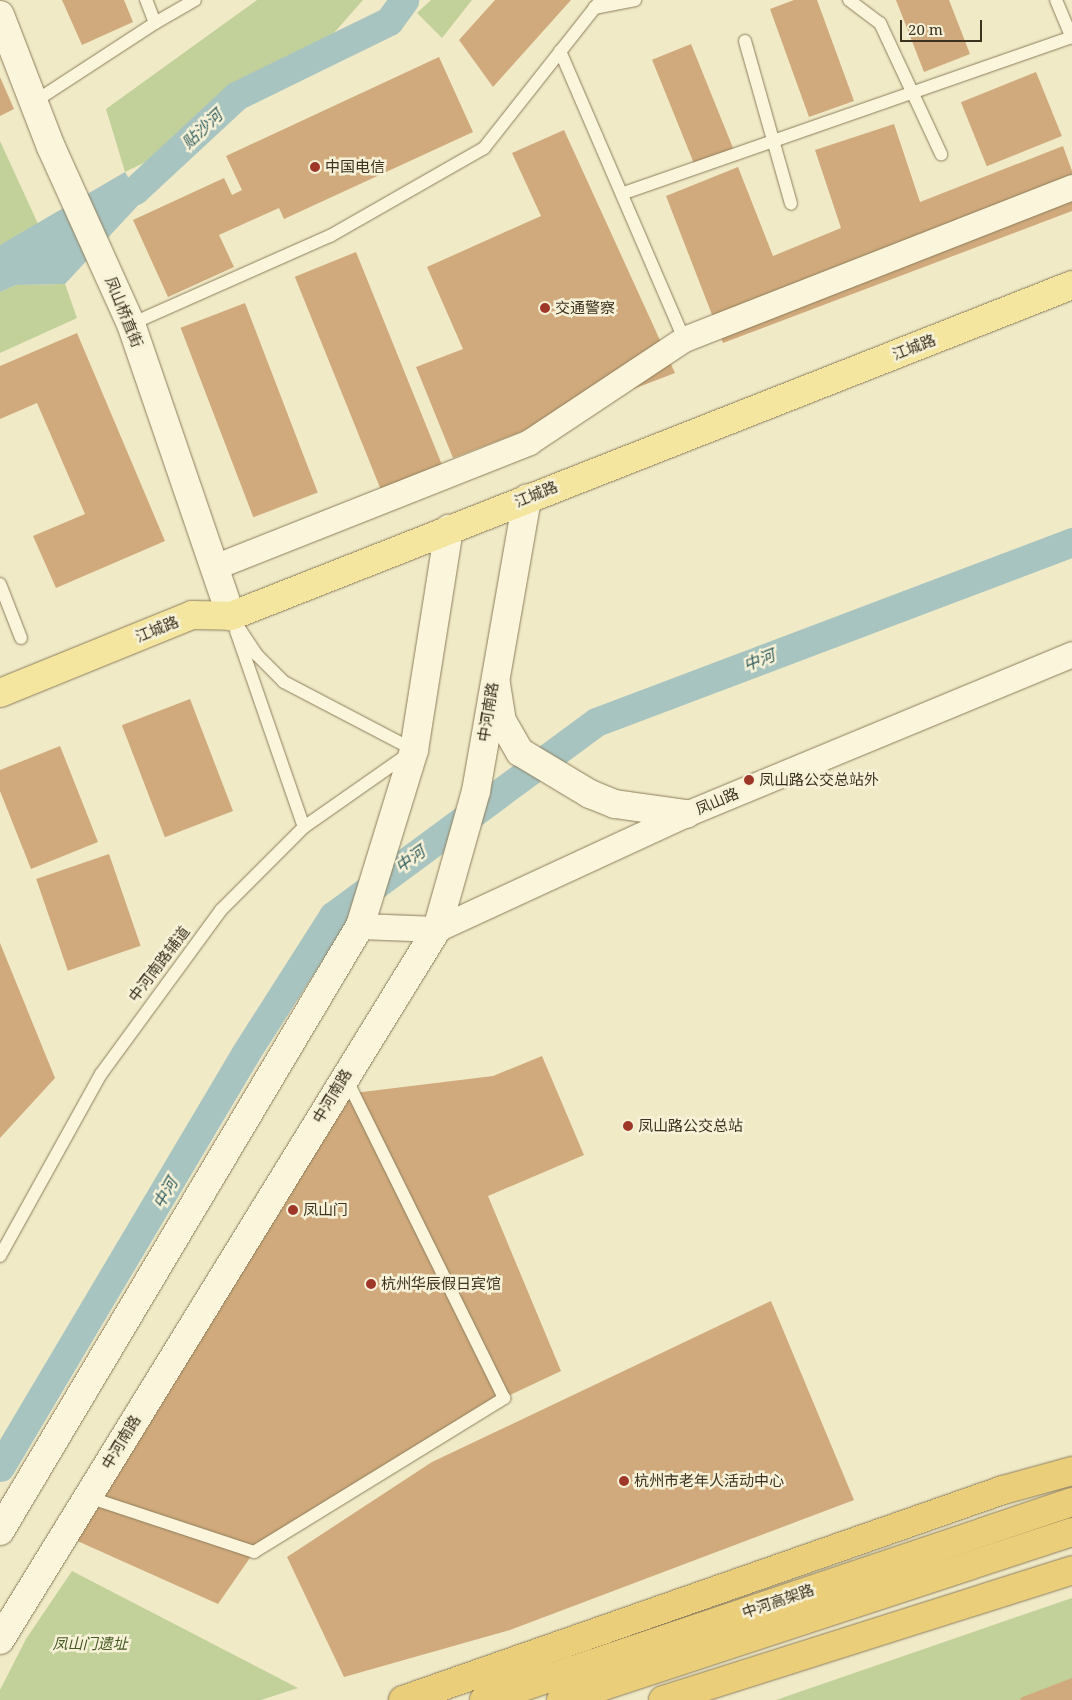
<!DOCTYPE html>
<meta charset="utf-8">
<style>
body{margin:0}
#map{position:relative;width:1072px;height:1700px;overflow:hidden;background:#f0eac7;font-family:"Noto Serif","Noto Sans SC",serif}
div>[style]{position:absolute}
.green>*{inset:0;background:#c2d09a}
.water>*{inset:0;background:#a8c4c0}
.canal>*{height:29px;margin:-14.5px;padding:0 14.5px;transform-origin:14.5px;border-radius:14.5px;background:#a8c4c0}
.building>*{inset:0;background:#d0aa7c;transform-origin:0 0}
.roads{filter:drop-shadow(0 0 1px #8d7d5b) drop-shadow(0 0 1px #8d7d5b)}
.service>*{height:12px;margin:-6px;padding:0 6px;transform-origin:6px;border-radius:6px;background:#faf5db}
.minor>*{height:25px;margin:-12.5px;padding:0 12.5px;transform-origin:12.5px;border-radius:12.5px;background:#faf5db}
.tertiary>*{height:28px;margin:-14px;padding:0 14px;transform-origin:14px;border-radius:14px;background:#faf5db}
.secondary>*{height:28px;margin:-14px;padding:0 14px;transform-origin:14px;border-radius:14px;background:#faf5db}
.primary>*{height:28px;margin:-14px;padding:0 14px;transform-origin:14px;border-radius:14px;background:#f4e59f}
.trunk>*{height:28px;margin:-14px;padding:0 14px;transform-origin:14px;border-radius:14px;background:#ebce7a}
.dots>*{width:14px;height:14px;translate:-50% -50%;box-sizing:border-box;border:2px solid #f7f2d7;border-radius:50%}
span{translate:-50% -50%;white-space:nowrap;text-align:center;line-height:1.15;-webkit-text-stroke:5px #f7f2d7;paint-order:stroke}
.poi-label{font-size:15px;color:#3d3220}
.left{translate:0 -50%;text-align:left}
.street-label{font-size:15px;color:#3d3220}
.park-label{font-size:15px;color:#465a25;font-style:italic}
.water-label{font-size:16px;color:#2e5a5d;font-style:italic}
.scale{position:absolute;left:900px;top:20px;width:82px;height:22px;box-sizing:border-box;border:2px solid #3d3220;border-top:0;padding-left:6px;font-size:15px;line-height:18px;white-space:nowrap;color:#3d3220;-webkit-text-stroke:4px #f7f2d7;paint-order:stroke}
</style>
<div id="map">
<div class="green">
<i style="clip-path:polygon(257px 0,363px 0,333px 34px,227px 94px,162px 154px,125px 172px,106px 109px)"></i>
<i style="clip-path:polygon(431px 0,472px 0,442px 38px,417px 13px)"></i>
<i style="clip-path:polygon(0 141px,39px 226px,0 245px)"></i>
<i style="clip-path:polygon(65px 284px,77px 318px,0 353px,0 292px,16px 285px)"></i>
<i style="clip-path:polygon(72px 1571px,298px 1688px,261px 1700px,0 1700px,0 1690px,26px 1639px)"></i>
<i style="clip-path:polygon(1072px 1598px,1072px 1700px,776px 1700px)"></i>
</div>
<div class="water">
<i style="clip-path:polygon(125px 172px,142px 201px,65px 284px,16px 285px,0 292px,0 245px)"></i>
</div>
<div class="canal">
<i style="left:101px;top:207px;width:38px;rotate:-27deg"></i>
<i style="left:135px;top:190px;width:138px;rotate:-42.9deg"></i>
<i style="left:236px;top:96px;width:170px;rotate:-26.1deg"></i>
<i style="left:389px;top:21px;width:26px;rotate:-54deg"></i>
<i style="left:0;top:1467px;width:480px;rotate:-59.3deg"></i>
<i style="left:245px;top:1054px;width:164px;rotate:-57.5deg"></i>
<i style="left:333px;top:916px;width:327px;rotate:-36.4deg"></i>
<i style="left:596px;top:722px;width:509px;rotate:-20.71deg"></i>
</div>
<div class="building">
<i style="clip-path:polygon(62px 0,124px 0,133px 22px,82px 45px)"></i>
<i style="clip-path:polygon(495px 0,571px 0,493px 87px,459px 40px)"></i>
<i style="clip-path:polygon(794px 0,817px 0,854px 101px,809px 117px,770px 9px)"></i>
<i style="clip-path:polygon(896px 0,949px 0,970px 54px,924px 72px)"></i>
<i style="left:691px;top:44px;width:113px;height:42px;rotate:68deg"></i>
<i style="clip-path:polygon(439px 57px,473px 132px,284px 219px,279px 208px,219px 235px,234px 267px,168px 297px,133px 220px,224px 178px,232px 195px,242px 190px,226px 156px)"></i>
<i style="left:1036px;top:72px;width:69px;height:81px;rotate:68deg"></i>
<i style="clip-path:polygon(0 77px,14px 109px,0 116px)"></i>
<i style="clip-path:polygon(894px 124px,920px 202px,1063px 146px,1072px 171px,1072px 211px,723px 343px,666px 196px,738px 167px,773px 256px,841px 228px,815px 150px)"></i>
<i style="clip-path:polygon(564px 130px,675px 373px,453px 458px,416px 367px,463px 349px,427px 267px,541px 216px,512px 153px)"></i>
<i style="left:356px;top:252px;width:229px;height:66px;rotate:68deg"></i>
<i style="left:245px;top:303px;width:203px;height:69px;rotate:69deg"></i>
<i style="clip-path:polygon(77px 333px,165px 541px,56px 588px,33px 536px,85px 514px,37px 403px,0 419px,0 366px)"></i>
<i style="left:190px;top:699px;width:120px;height:73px;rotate:69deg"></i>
<i style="clip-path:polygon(60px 746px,98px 842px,31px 869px,0 791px,0 770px)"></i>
<i style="left:109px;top:854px;width:97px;height:77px;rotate:71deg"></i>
<i style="clip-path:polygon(0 943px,55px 1078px,0 1138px)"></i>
<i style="clip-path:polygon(542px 1056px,584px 1155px,488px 1196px,561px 1371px,504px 1398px,254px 1552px,218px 1604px,64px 1535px,345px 1074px,354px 1093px,493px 1076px)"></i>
<i style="clip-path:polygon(771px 1301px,854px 1500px,510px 1630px,344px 1677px,287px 1557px,432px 1462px)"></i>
<i style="clip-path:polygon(1072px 1678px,1072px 1700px,1021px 1700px,1020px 1698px)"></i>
</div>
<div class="roads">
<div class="service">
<i style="left:849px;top:0;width:39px;rotate:37deg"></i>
<i style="left:880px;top:23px;width:145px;rotate:65deg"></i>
<i style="left:1056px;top:0;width:41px;rotate:67.2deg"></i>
<i style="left:594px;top:8px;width:42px;rotate:-11deg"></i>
<i style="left:155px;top:23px;width:46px;rotate:-29.9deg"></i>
<i style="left:745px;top:41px;width:169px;rotate:74.2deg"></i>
<i style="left:560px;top:51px;width:314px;rotate:66.7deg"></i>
<i style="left:34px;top:102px;width:145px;rotate:-33.1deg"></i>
<i style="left:155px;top:23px;width:25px;rotate:-111deg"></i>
<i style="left:624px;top:193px;width:474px;rotate:-19.2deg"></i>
<i style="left:131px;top:324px;width:218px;rotate:-23.9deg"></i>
<i style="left:330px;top:236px;width:177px;rotate:-29.7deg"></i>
<i style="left:484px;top:148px;width:189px;rotate:-51.7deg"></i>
<i style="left:0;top:584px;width:58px;rotate:68.7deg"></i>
<i style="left:236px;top:631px;width:207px;rotate:70.9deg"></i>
<i style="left:0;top:1256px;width:208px;rotate:-61deg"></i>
<i style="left:101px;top:1074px;width:203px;rotate:-53.8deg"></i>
<i style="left:221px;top:910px;width:117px;rotate:-45deg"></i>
<i style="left:304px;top:827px;width:134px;rotate:-35deg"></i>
<i style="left:414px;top:750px;width:147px;rotate:-152.4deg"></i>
<i style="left:284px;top:682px;width:38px;rotate:-135deg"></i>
<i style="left:257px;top:655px;width:47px;rotate:-123.7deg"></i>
<i style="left:88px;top:1497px;width:175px;rotate:18.3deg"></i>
<i style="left:254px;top:1552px;width:294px;rotate:-31.6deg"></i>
<i style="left:504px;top:1398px;width:357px;rotate:-116.3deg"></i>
</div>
<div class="minor">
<i style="left:214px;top:567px;width:339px;rotate:-21.6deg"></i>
<i style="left:529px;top:442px;width:186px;rotate:-33.6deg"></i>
<i style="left:684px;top:339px;width:417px;rotate:-21.4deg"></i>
<i style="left:360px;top:926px;width:77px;rotate:2.2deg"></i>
<i style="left:437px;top:929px;width:274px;rotate:-24.8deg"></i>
<i style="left:686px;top:814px;width:418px;rotate:-22.5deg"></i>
</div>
<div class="tertiary">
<i style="left:0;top:15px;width:142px;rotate:68.9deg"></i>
<i style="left:51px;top:147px;width:194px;rotate:65.7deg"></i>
<i style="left:131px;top:324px;width:309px;rotate:71.1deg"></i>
<i style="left:496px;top:684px;width:37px;rotate:81deg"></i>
<i style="left:502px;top:721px;width:36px;rotate:60deg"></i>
<i style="left:520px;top:752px;width:82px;rotate:31deg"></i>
<i style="left:590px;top:794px;width:27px;rotate:22deg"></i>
<i style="left:615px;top:804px;width:72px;rotate:8deg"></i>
</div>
<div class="secondary">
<i style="left:0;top:1531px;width:704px;rotate:-59.25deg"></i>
<i style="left:360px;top:926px;width:184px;rotate:-72.9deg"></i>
<i style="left:414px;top:750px;width:224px;rotate:-81deg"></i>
<i style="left:0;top:1640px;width:835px;rotate:-58.42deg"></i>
<i style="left:437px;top:929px;width:143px;rotate:-74.2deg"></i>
<i style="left:476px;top:791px;width:297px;rotate:-80.1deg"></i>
</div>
<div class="primary">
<i style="left:0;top:693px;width:207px;rotate:-22.1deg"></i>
<i style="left:192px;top:615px;width:39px;rotate:1deg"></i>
<i style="left:231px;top:616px;width:904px;rotate:-21.48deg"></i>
</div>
<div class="trunk">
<i style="left:403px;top:1700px;width:636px;rotate:-19.29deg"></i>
<i style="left:1003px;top:1490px;width:72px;rotate:-15.4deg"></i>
<i style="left:484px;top:1700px;width:620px;rotate:-18.61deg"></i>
<i style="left:561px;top:1700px;width:538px;rotate:-18.2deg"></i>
<i style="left:663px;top:1700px;width:429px;rotate:-17.6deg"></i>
</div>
</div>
<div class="dots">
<i style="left:315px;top:167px;background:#9f3729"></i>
<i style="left:545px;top:308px;background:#9f3729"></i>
<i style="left:749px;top:780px;background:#9f3729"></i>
<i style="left:628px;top:1126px;background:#9f3729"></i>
<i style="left:293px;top:1210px;background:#9f3729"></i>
<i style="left:371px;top:1284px;background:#9f3729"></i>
<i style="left:624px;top:1481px;background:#9f3729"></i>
</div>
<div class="poi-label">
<span class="left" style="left:325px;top:167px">中国电信</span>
<span class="left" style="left:555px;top:308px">交通警察</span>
<span class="left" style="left:759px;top:780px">凤山路公交总站外</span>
<span class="left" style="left:638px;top:1126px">凤山路公交总站</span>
<span class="left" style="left:303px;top:1210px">凤山门</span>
<span class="left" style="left:381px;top:1284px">杭州华辰假日宾馆</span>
<span class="left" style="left:634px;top:1481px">杭州市老年人活动中心</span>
</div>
<div class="street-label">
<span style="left:124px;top:312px;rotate:68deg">凤山桥直街</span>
<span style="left:914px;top:347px;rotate:-21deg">江城路</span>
<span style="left:536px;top:494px;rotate:-22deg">江城路</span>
<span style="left:157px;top:629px;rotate:-22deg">江城路</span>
<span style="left:488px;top:712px;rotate:-81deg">中河南路</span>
<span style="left:717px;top:801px;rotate:-23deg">凤山路</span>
<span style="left:159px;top:964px;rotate:-53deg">中河南路辅道</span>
<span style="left:332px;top:1096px;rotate:-59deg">中河南路</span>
<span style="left:121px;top:1442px;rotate:-59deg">中河南路</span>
<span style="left:778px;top:1601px;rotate:-19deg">中河高架路</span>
</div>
<div class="park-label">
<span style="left:90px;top:1644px">凤山门遗址</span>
</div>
<div class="water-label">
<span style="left:202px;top:129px;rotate:-43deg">贴沙河</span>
<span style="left:759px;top:660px;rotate:-21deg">中河</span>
<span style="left:410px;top:859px;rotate:-36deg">中河</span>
<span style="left:165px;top:1193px;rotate:-60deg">中河</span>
</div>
<div class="scale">20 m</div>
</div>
